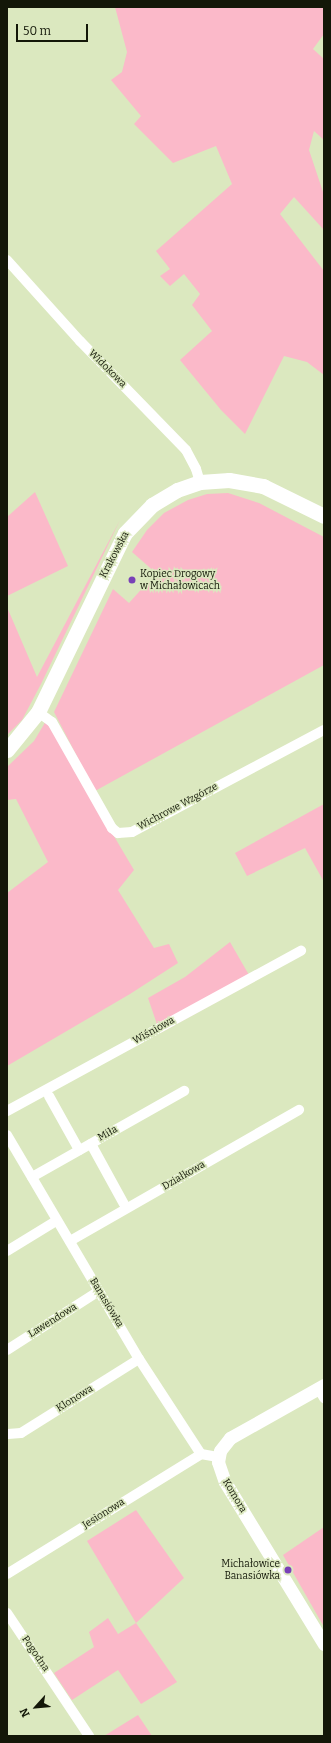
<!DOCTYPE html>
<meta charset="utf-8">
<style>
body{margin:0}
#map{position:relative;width:331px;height:1743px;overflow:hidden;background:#dbe8bf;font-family:Bitter,serif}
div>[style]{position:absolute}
.green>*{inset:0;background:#fbb9c9}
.minor>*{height:10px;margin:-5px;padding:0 5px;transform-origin:5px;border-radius:5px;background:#fff}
.tertiary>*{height:13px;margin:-6.5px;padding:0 6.5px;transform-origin:6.5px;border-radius:6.5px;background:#fff}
.secondary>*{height:15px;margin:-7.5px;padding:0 7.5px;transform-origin:7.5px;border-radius:7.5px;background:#fff}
.dots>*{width:11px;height:11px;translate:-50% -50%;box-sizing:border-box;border:2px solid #dbe8bf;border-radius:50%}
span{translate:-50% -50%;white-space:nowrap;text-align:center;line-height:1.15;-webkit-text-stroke:3px #dbe8bf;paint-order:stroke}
.street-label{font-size:10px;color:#131708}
.poi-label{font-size:10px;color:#131708}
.left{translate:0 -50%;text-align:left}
.right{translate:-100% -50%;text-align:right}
.frame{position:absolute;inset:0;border:8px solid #131708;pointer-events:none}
.north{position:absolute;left:16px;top:1687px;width:40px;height:40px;-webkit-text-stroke:3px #dbe8bf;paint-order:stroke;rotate:243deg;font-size:11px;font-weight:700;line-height:16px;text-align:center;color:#131708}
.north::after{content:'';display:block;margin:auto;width:14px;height:18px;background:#131708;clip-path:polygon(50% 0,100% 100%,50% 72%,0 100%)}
.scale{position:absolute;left:16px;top:24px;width:72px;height:18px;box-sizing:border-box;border:2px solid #131708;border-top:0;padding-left:5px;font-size:12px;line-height:14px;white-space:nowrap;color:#131708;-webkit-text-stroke:3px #dbe8bf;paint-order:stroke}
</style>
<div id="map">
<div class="green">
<i style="clip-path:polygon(115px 7px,324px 7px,324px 34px,313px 49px,324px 59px,324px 140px,314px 131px,309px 150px,324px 195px,324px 230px,294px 197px,280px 214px,324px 271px,324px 375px,307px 362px,284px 356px,245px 434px,221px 410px,180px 360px,212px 331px,192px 305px,200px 294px,184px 274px,170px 286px,160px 276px,170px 269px,156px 251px,232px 184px,216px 146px,173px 163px,134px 124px,141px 116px,111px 80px,122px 72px,127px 52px)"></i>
<i style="clip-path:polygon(35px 492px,68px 566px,7px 596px,7px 517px)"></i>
<i style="clip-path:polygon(228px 493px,259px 503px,324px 537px,324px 665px,95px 791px,54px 712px,113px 589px,129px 603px,156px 573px,132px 552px,147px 530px,164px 513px,188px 500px,207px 494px)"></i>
<i style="clip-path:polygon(120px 520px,41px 684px,22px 720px,7px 735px,7px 607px,37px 677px)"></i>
<i style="clip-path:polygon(46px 721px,134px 870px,118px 890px,154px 948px,169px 944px,178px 963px,130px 994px,7px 1066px,7px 893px,48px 862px,16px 799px,7px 800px,7px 767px,34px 741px)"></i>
<i style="clip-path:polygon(324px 804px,324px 882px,305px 848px,247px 876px,235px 853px)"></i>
<i style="clip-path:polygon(230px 942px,253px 982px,160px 1033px,148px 998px,185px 977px)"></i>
<i style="clip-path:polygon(136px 1510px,184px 1578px,136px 1623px,177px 1682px,141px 1704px,118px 1670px,72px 1700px,54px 1673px,94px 1647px,89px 1632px,108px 1618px,118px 1634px,136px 1623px,87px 1541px)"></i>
<i style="clip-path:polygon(324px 1527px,324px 1627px,283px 1555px)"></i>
<i style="clip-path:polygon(138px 1715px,152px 1736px,104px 1736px)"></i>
</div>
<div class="minor">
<i style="left:7px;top:260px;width:109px;rotate:48deg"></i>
<i style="left:80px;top:341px;width:152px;rotate:45.8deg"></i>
<i style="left:186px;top:450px;width:21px;rotate:62deg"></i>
<i style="left:196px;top:469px;width:14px;rotate:73deg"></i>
<i style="left:38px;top:712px;width:17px;rotate:36deg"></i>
<i style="left:52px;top:722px;width:122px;rotate:60.5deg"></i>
<i style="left:112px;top:828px;width:8px;rotate:40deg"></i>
<i style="left:118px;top:833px;width:14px;rotate:-4deg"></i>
<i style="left:132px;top:832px;width:217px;rotate:-28deg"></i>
<i style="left:49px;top:1096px;width:62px;rotate:60.9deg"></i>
<i style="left:7px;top:1111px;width:335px;rotate:-28.6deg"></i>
<i style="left:7px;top:1135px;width:260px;rotate:59.5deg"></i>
<i style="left:139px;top:1359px;width:113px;rotate:56.9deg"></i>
<i style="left:201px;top:1454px;width:17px;rotate:10deg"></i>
<i style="left:91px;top:1144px;width:68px;rotate:61.2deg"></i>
<i style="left:32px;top:1177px;width:175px;rotate:-29.5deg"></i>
<i style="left:70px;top:1241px;width:264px;rotate:-29.8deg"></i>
<i style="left:7px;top:1251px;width:57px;rotate:-31.5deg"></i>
<i style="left:7px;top:1350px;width:109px;rotate:-32.7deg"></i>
<i style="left:318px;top:1388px;width:12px;rotate:59deg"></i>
<i style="left:8px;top:1434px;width:13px;rotate:-4deg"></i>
<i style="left:21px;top:1433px;width:139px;rotate:-32.1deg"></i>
<i style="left:7px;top:1574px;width:228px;rotate:-31.7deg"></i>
<i style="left:7px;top:1613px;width:148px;rotate:56.3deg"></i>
</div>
<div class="tertiary">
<i style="left:324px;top:1385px;width:108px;rotate:150.6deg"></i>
<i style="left:230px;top:1438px;width:16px;rotate:128deg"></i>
<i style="left:220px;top:1451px;width:11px;rotate:100deg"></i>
<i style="left:218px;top:1462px;width:21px;rotate:71deg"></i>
<i style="left:225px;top:1482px;width:190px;rotate:58.6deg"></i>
</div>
<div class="secondary">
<i style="left:7px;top:750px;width:49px;rotate:-50.8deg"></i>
<i style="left:38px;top:712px;width:199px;rotate:-64.1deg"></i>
<i style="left:125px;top:533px;width:39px;rotate:-46deg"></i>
<i style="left:152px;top:505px;width:29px;rotate:-31deg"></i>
<i style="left:177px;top:490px;width:24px;rotate:-19deg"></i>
<i style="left:200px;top:482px;width:29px;rotate:-4deg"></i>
<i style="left:229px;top:480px;width:35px;rotate:10deg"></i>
<i style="left:263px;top:486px;width:68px;rotate:26.2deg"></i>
</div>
<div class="dots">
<i style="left:132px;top:580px;background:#7941b7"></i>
<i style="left:288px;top:1570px;background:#7941b7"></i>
</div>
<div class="street-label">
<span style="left:107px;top:369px;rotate:45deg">Widokowa</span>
<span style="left:115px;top:555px;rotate:-62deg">Krakowska</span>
<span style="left:178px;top:807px;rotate:-28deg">Wichrowe Wzgórze</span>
<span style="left:154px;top:1031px;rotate:-29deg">Wiśniowa</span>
<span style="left:108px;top:1134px;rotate:-29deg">Miła</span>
<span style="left:184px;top:1176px;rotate:-30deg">Działkowa</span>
<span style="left:106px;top:1303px;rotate:59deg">Banasiówka</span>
<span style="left:53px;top:1321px;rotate:-32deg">Lawendowa</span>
<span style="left:75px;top:1399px;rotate:-32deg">Klonowa</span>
<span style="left:234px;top:1496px;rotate:59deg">Komora</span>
<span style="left:104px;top:1514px;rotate:-32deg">Jesionowa</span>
<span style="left:35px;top:1654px;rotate:56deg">Pogodna</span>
</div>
<div class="poi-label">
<span class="left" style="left:140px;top:580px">Kopiec Drogowy<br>w Michałowicach</span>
<span class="right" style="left:280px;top:1570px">Michałowice<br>Banasiówka</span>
</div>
<div class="frame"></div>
<div class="north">N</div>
<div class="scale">50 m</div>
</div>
